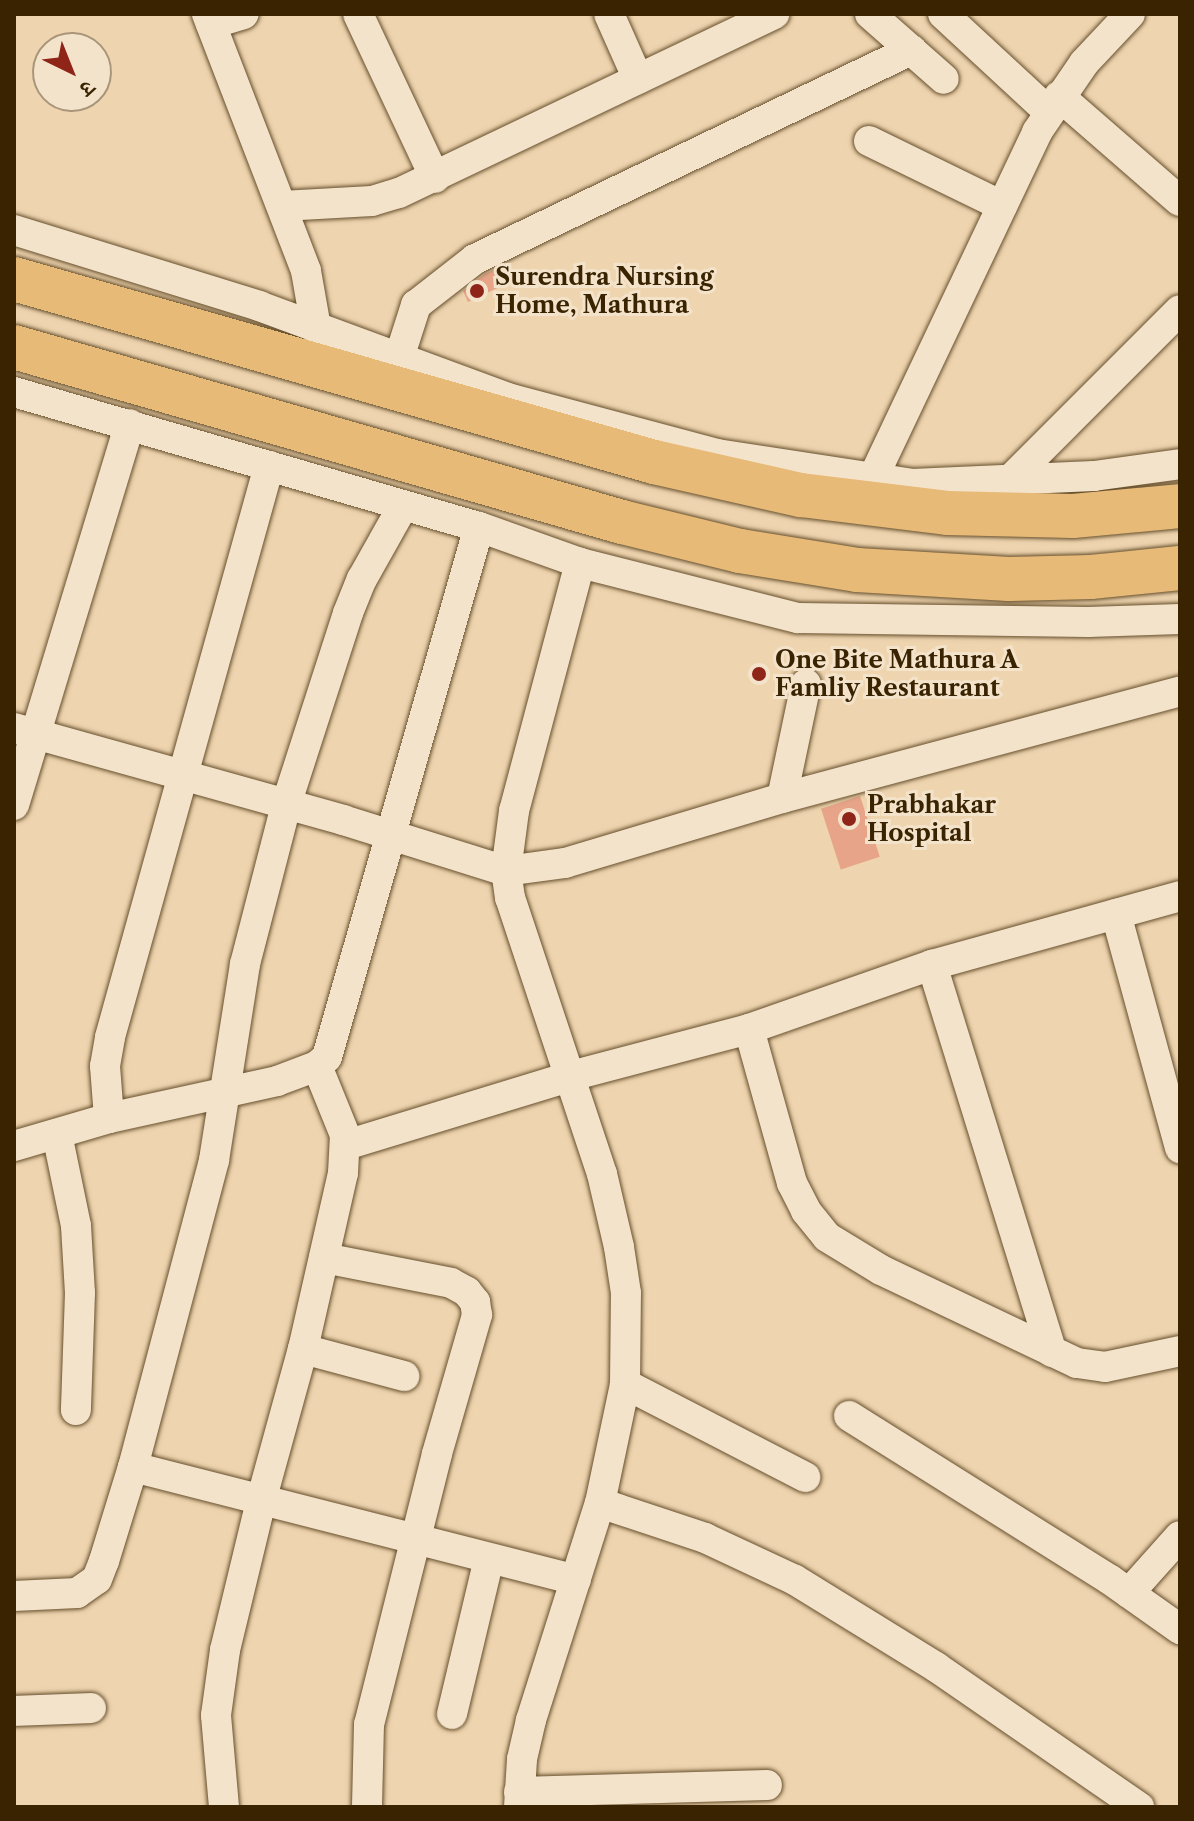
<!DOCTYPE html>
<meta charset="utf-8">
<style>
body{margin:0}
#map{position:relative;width:1194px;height:1821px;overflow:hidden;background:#eed4af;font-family:"Libre Caslon Text","Noto Serif Devanagari",serif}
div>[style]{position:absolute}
.building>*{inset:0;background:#e7a489;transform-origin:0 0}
.roads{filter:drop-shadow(0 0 2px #664f2c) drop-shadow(0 0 2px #664f2c)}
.minor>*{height:30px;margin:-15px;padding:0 15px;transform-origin:15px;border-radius:15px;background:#f4e3cb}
.highway>*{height:44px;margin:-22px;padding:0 22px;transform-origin:22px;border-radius:22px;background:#e7ba78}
.dots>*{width:22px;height:22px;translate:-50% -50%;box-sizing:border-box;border:4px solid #f4e3cb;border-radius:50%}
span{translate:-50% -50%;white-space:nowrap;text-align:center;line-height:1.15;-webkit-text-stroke:6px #f4e3cb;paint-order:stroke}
.poi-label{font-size:24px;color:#392301;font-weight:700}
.left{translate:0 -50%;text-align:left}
.frame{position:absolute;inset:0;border:16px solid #392301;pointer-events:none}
.north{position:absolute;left:32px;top:32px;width:80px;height:80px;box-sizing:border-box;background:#f4e3cb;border:2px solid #a9967a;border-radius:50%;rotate:137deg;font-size:22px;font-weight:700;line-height:32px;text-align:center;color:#392301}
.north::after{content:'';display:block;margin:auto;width:28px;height:36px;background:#8f2418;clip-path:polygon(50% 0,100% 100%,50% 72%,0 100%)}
</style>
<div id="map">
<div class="building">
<i style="clip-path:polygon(507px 264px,514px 280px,468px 302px,463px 291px,485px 274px)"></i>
<i style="left:860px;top:796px;width:64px;height:41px;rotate:72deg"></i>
</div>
<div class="roads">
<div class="minor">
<i style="left:207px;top:14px;width:275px;rotate:68.9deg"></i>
<i style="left:306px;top:271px;width:58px;rotate:80deg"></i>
<i style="left:358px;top:14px;width:181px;rotate:64.8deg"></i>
<i style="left:609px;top:14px;width:71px;rotate:66deg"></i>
<i style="left:870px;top:14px;width:98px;rotate:41.3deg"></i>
<i style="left:943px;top:14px;width:144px;rotate:42.8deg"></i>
<i style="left:211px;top:24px;width:34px;rotate:-17deg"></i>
<i style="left:1059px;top:96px;width:160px;rotate:41deg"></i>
<i style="left:869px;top:141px;width:148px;rotate:26deg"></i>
<i style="left:282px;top:206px;width:90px;rotate:-3.2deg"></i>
<i style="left:372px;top:201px;width:28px;rotate:-17deg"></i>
<i style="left:399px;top:193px;width:416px;rotate:-25.5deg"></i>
<i style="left:14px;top:230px;width:257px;rotate:17.2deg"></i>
<i style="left:259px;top:306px;width:265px;rotate:20.3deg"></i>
<i style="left:508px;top:398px;width:216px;rotate:15deg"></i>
<i style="left:717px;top:454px;width:197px;rotate:8.7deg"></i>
<i style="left:912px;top:484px;width:182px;rotate:-2.5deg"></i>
<i style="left:1094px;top:476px;width:87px;rotate:-7.9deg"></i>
<i style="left:399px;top:358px;width:56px;rotate:-72.2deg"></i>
<i style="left:416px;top:305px;width:75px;rotate:-37.9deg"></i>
<i style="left:475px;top:259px;width:484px;rotate:-25.6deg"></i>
<i style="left:14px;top:392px;width:484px;rotate:16.2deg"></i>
<i style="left:479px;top:527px;width:107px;rotate:19.6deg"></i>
<i style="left:580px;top:563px;width:225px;rotate:14.2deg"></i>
<i style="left:798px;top:618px;width:290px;rotate:0.8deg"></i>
<i style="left:1088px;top:622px;width:92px;rotate:-1.9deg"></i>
<i style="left:873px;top:478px;width:383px;rotate:-64.6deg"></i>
<i style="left:1037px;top:132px;width:83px;rotate:-55.7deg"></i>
<i style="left:1084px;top:63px;width:67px;rotate:-46.8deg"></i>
<i style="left:1010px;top:480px;width:240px;rotate:-45deg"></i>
<i style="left:806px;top:684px;width:116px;rotate:101.9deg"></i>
<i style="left:782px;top:798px;width:412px;rotate:-15deg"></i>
<i style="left:14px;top:728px;width:342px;rotate:15.6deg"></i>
<i style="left:343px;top:820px;width:171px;rotate:17.4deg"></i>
<i style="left:506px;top:871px;width:60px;rotate:-7.7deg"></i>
<i style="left:565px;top:863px;width:227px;rotate:-16.7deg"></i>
<i style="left:14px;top:805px;width:398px;rotate:-73.1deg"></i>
<i style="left:1116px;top:914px;width:243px;rotate:74.7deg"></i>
<i style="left:932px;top:965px;width:405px;rotate:72.8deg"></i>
<i style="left:749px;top:1029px;width:160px;rotate:74.4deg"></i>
<i style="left:792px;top:1183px;width:31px;rotate:63deg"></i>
<i style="left:806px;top:1211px;width:33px;rotate:51deg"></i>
<i style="left:827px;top:1237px;width:63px;rotate:31.4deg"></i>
<i style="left:881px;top:1270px;width:217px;rotate:25.4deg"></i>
<i style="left:1077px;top:1363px;width:28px;rotate:8deg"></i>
<i style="left:1105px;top:1367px;width:77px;rotate:-12deg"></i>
<i style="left:109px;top:1118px;width:52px;rotate:-94.4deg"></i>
<i style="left:105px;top:1066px;width:29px;rotate:-80deg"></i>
<i style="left:110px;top:1037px;width:593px;rotate:-74.44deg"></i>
<i style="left:57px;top:1134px;width:94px;rotate:78.3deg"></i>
<i style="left:76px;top:1226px;width:67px;rotate:86.6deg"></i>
<i style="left:80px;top:1293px;width:117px;rotate:92deg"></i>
<i style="left:346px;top:1145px;width:235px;rotate:-17deg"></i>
<i style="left:571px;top:1076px;width:184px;rotate:-14.8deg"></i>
<i style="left:749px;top:1029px;width:194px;rotate:-19.3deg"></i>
<i style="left:932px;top:965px;width:257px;rotate:-15.5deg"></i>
<i style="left:14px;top:1146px;width:99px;rotate:-16.4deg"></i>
<i style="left:109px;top:1118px;width:172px;rotate:-12.4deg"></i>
<i style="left:277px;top:1081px;width:43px;rotate:-20.6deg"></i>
<i style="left:317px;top:1066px;width:13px;rotate:-42deg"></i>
<i style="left:327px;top:1057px;width:551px;rotate:-74deg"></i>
<i style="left:324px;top:1258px;width:129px;rotate:11.1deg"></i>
<i style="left:451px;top:1283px;width:18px;rotate:29deg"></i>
<i style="left:467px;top:1292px;width:13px;rotate:51deg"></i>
<i style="left:475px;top:1302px;width:13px;rotate:81deg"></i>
<i style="left:477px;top:1315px;width:145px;rotate:106.1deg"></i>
<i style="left:437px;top:1454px;width:278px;rotate:104.1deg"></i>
<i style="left:369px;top:1724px;width:83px;rotate:91.4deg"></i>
<i style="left:303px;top:1349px;width:105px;rotate:15deg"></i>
<i style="left:625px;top:1384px;width:203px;rotate:27.3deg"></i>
<i style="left:849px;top:1416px;width:307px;rotate:32.1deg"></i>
<i style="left:1109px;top:1579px;width:87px;rotate:35.2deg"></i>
<i style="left:133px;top:1467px;width:457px;rotate:14.3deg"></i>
<i style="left:600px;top:1503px;width:111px;rotate:18.4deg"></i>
<i style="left:705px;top:1538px;width:99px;rotate:25deg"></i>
<i style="left:795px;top:1580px;width:166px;rotate:31.7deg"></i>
<i style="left:936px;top:1667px;width:247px;rotate:34.6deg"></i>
<i style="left:1129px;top:1593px;width:76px;rotate:-48.2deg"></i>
<i style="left:14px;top:1596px;width:63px;rotate:-2.7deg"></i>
<i style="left:77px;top:1593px;width:24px;rotate:-35deg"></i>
<i style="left:97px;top:1579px;width:19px;rotate:-69deg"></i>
<i style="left:104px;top:1561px;width:98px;rotate:-72.9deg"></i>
<i style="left:133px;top:1467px;width:318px;rotate:-75.2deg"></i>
<i style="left:214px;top:1160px;width:198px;rotate:-81deg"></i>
<i style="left:245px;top:964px;width:164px;rotate:-75.5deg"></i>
<i style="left:286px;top:805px;width:202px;rotate:-72.1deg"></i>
<i style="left:348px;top:613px;width:37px;rotate:-68deg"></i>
<i style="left:362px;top:579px;width:84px;rotate:-60.7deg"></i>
<i style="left:14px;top:1711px;width:77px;rotate:-2.2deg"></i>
<i style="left:452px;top:1714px;width:159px;rotate:-76.6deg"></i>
<i style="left:519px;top:1792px;width:248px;rotate:-1.6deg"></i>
<i style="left:224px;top:1807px;width:92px;rotate:-95deg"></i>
<i style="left:216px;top:1715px;width:66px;rotate:-82.1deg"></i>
<i style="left:225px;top:1650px;width:153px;rotate:-76.4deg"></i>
<i style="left:261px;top:1501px;width:158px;rotate:-74.6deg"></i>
<i style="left:303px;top:1349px;width:180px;rotate:-77.2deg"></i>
<i style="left:343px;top:1173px;width:38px;rotate:-87deg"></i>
<i style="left:345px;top:1135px;width:74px;rotate:-112.1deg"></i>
<i style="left:519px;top:1807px;width:48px;rotate:-86.4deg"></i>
<i style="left:522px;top:1759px;width:40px;rotate:-77deg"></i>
<i style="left:531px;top:1720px;width:228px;rotate:-72.4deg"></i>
<i style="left:600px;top:1503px;width:122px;rotate:-78.1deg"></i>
<i style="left:625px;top:1384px;width:91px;rotate:-89.4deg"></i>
<i style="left:626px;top:1293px;width:47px;rotate:-98.7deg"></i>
<i style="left:619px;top:1247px;width:75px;rotate:-103.1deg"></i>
<i style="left:602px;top:1174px;width:291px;rotate:-108.4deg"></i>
<i style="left:510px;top:898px;width:27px;rotate:-98deg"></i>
<i style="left:506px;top:871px;width:61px;rotate:-82.4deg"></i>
<i style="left:514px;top:811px;width:257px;rotate:-75.1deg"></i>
</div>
<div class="highway">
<i style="left:14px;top:279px;width:666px;rotate:15.96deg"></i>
<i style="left:654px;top:462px;width:151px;rotate:12.7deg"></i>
<i style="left:801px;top:495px;width:147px;rotate:7deg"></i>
<i style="left:947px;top:513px;width:126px;rotate:1.4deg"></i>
<i style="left:1073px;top:516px;width:107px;rotate:-5.3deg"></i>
<i style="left:14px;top:347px;width:633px;rotate:16.06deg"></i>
<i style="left:622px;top:522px;width:122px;rotate:13.8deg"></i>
<i style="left:740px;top:551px;width:119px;rotate:9.2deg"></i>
<i style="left:857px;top:570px;width:152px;rotate:3.4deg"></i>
<i style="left:1009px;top:579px;width:82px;rotate:-1.4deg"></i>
<i style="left:1091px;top:577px;width:89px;rotate:-5.8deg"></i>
</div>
</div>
<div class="dots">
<i style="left:477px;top:291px;background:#8f2418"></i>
<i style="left:759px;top:674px;background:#8f2418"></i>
<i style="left:849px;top:819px;background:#8f2418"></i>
</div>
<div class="poi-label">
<span class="left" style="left:495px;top:291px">Surendra Nursing<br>Home, Mathura</span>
<span class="left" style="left:775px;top:674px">One Bite Mathura A<br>Famliy Restaurant</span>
<span class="left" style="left:867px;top:819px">Prabhakar<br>Hospital</span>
</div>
<div class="frame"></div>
<div class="north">उ</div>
</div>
